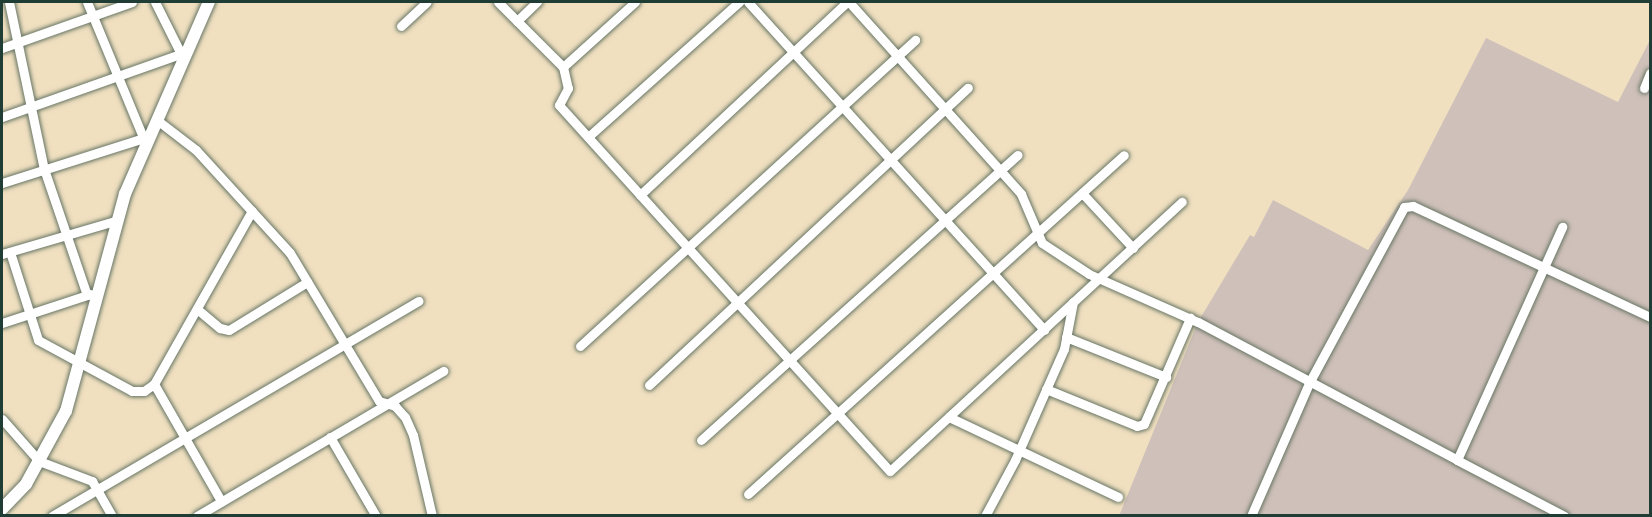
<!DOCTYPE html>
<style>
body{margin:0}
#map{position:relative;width:1652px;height:517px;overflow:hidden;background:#f0e0c0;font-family:Caveat,sans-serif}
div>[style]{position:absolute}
.industrial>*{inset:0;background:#cfc0ba}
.roads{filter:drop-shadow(0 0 2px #687665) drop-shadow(0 0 2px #687665)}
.minor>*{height:9px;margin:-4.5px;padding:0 4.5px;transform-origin:4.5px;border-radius:4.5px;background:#fff}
.tertiary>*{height:12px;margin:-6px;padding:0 6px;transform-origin:6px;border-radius:6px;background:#fff}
span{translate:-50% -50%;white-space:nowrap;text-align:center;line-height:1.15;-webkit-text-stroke:6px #fcf5e5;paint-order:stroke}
.frame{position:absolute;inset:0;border:3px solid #1f3d34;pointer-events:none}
</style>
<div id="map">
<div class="industrial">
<i style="clip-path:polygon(1486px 38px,1618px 102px,1650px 40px,1650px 515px,1119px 516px,1198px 322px,1250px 235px,1254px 237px,1273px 200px,1368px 250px,1408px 190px)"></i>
</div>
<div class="roads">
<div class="minor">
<i style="left:9px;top:2px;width:171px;rotate:78.2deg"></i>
<i style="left:44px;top:169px;width:133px;rotate:71.2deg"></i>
<i style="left:87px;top:2px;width:146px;rotate:67.5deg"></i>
<i style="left:155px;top:2px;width:58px;rotate:63.4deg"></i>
<i style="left:498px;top:2px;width:92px;rotate:45deg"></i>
<i style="left:563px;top:67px;width:22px;rotate:77deg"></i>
<i style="left:568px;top:88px;width:19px;rotate:118deg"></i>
<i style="left:559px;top:105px;width:493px;rotate:47.9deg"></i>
<i style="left:890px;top:471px;width:397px;rotate:-42.7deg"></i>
<i style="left:748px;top:2px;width:442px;rotate:47.9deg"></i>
<i style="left:849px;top:2px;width:258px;rotate:48.1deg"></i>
<i style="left:1021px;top:194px;width:53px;rotate:66.8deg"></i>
<i style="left:1042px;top:243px;width:56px;rotate:33.4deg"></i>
<i style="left:1089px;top:274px;width:119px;rotate:23.8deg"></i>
<i style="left:1198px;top:322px;width:293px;rotate:28deg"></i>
<i style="left:1457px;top:460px;width:256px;rotate:-65.7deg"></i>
<i style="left:517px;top:21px;width:28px;rotate:-44deg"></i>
<i style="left:401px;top:26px;width:35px;rotate:-43deg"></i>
<i style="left:2px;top:48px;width:138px;rotate:-19.5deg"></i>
<i style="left:563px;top:67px;width:97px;rotate:-42.1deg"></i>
<i style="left:1644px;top:88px;width:16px;rotate:-68deg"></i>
<i style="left:2px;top:117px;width:195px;rotate:-19.5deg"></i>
<i style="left:157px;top:120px;width:49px;rotate:37.6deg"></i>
<i style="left:196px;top:150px;width:139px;rotate:47.6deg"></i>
<i style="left:290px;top:253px;width:173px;rotate:59deg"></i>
<i style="left:379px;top:401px;width:17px;rotate:17deg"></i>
<i style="left:395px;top:406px;width:15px;rotate:48deg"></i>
<i style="left:405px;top:417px;width:20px;rotate:66deg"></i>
<i style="left:413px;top:435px;width:83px;rotate:76.8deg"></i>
<i style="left:588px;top:137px;width:203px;rotate:-41.8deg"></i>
<i style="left:2px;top:183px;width:155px;rotate:-17.6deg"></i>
<i style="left:1082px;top:193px;width:75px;rotate:47.2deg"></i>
<i style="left:640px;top:195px;width:283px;rotate:-43deg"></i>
<i style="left:10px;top:252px;width:92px;rotate:72.3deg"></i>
<i style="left:38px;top:340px;width:107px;rotate:28.5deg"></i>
<i style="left:132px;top:391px;width:12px"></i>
<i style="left:144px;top:391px;width:12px;rotate:-35deg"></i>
<i style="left:154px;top:384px;width:199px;rotate:-60.5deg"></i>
<i style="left:2px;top:254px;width:121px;rotate:-16.3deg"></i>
<i style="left:197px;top:309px;width:30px;rotate:40deg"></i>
<i style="left:220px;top:328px;width:9px;rotate:13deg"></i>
<i style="left:229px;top:330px;width:92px;rotate:-31.6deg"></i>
<i style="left:2px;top:323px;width:93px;rotate:-18.2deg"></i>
<i style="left:1066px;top:337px;width:108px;rotate:21.8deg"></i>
<i style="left:580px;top:346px;width:454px;rotate:-42.4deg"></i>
<i style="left:154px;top:384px;width:135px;rotate:60.2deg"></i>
<i style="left:649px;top:385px;width:436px;rotate:-43deg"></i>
<i style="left:1046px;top:389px;width:98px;rotate:22.1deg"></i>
<i style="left:1137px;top:426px;width:7px;rotate:-16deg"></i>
<i style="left:1144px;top:424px;width:116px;rotate:-66.5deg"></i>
<i style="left:949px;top:417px;width:187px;rotate:25.3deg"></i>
<i style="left:2px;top:419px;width:56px;rotate:48.6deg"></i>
<i style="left:39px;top:461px;width:57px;rotate:20.7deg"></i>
<i style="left:92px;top:481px;width:40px;rotate:60.3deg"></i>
<i style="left:330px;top:437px;width:91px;rotate:59.8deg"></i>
<i style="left:701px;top:440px;width:426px;rotate:-42deg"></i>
<i style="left:1457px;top:460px;width:121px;rotate:27.6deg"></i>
<i style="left:748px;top:494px;width:506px;rotate:-42.04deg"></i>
<i style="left:52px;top:516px;width:425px;rotate:-30.4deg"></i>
<i style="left:197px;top:516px;width:286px;rotate:-30.5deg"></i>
<i style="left:985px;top:516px;width:64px;rotate:-61.8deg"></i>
<i style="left:1015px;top:460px;width:121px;rotate:-66.2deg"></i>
<i style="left:1064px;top:349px;width:48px;rotate:-79.2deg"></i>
<i style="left:1251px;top:516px;width:145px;rotate:-66.4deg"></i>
<i style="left:1309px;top:383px;width:200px;rotate:-61.6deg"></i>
<i style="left:1404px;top:207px;width:9px;rotate:-6deg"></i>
<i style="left:1413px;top:206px;width:262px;rotate:25.1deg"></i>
</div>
<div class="tertiary">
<i style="left:2px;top:509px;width:35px;rotate:-46deg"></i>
<i style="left:26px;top:484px;width:83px;rotate:-61.3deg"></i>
<i style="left:66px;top:411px;width:225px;rotate:-74.8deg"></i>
<i style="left:125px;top:194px;width:210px;rotate:-66.4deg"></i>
</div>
</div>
<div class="frame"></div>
</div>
